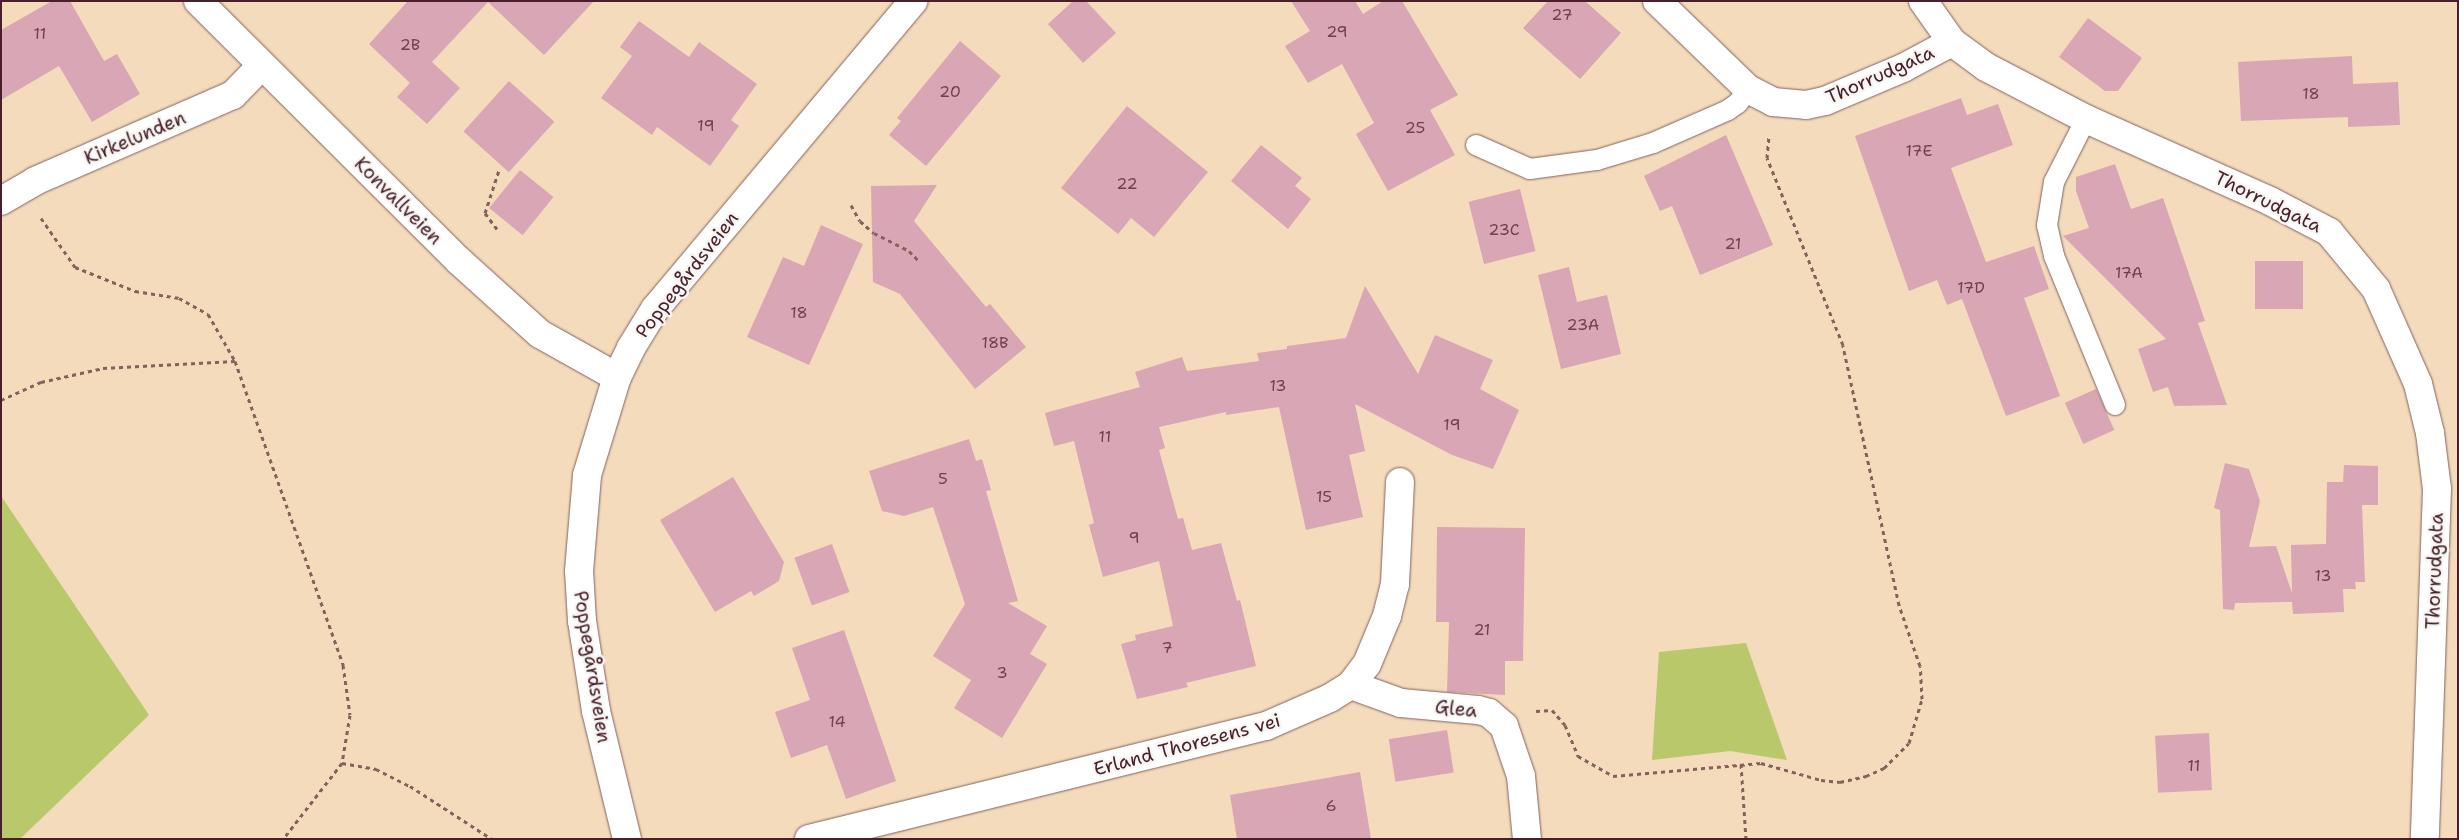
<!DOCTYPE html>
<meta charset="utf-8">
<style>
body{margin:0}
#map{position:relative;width:2459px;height:840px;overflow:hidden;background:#f3dbbc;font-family:"Shantell Sans",sans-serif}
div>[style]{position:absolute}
.green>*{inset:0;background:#b8c86a}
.building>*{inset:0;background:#d9a6b5;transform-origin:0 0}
.path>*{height:3px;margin-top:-1.5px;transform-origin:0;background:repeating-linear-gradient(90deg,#85615e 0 4px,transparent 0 8px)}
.roads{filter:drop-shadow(0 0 1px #85615e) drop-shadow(0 0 1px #85615e)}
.lane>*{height:20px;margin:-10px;padding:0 10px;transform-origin:10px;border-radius:10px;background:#fff}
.street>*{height:28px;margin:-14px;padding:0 14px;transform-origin:14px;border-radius:14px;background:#fff}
span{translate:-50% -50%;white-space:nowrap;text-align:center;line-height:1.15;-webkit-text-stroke:5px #f6f6f2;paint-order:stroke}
.number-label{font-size:16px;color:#6e414e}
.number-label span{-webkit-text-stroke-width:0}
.street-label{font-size:19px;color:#4a1f2b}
.frame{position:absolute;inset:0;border:2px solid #4a1f2b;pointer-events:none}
</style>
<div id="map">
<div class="green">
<i style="clip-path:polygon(1px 496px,149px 715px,20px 839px,1px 839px)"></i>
<i style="clip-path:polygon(1746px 643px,1787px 760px,1730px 751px,1652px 760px,1659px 652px)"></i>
</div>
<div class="building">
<i style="clip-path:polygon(52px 1px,70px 1px,104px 61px,117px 54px,140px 94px,92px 122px,59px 66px,1px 100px,1px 30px)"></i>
<i style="clip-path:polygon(408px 1px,594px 1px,544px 55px,488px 2px,432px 62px,460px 88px,427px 124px,397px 97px,410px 83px,369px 44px)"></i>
<i style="clip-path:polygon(1073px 1px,1086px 1px,1116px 33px,1083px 63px,1048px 24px)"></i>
<i style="clip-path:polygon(1291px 1px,1355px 1px,1363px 14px,1383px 1px,1402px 1px,1458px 95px,1430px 110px,1455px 155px,1388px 191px,1356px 134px,1374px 123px,1342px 64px,1308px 83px,1285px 46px,1310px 31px)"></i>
<i style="clip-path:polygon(1548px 1px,1585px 1px,1621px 33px,1580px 79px,1523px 28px)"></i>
<i style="clip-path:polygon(2088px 18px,2142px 58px,2118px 91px,2105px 91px,2059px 57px)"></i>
<i style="clip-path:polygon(639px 21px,689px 57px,699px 42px,757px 84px,731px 120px,739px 126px,710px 166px,657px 127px,652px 135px,601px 98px,632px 56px,620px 47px)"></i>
<i style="clip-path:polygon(960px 41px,1001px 76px,926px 166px,889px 135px,901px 121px,897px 118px)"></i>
<i style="clip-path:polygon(2352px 56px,2353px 84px,2398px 82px,2400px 125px,2348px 127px,2348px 117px,2241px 121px,2238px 62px)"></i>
<i style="left:509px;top:81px;width:61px;height:68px;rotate:42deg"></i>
<i style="clip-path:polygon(1961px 98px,1967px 115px,1998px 104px,2013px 145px,1951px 168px,1986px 262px,2034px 246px,2049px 289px,2024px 298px,2060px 396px,2006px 416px,1962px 299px,1947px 305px,1937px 280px,1909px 291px,1855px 136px)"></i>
<i style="clip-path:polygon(1127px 106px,1208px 172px,1154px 237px,1131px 218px,1118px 234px,1061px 188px)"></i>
<i style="clip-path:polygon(1726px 135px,1773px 245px,1700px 275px,1672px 206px,1660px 211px,1644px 176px)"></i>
<i style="clip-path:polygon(1261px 145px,1302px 178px,1295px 186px,1311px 199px,1288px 229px,1231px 181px)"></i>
<i style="clip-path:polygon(2115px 164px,2131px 209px,2163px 198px,2205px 321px,2198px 323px,2227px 405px,2174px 406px,2168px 387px,2153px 392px,2138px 349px,2166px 339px,2063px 236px,2089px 228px,2076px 191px,2076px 177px)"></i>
<i style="left:520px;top:170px;width:43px;height:49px;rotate:39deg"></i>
<i style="clip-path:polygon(937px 185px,914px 221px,986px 307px,990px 304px,1026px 347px,975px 389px,900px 294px,873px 282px,871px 186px)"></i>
<i style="left:1520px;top:189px;width:64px;height:53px;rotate:76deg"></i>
<i style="clip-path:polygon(821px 225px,863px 244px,809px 365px,747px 337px,783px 257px,804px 266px)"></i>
<i style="left:2255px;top:261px;width:48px;height:48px"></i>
<i style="clip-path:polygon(1569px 267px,1577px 302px,1607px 295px,1621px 354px,1561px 369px,1538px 275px)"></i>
<i style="clip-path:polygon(1365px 286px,1418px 374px,1435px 335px,1493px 360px,1480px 389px,1519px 410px,1493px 469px,1452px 455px,1355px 404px,1365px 451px,1349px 455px,1363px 517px,1306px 530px,1279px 407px,1226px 415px,1226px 412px,1159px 427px,1165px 448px,1159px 450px,1178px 519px,1183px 518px,1192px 550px,1221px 543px,1237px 601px,1240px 600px,1256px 666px,1186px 683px,1188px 687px,1137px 699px,1121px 644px,1136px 640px,1135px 635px,1173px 626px,1159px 561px,1103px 577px,1089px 525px,1094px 523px,1074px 441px,1054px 446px,1045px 413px,1140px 387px,1135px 372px,1182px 357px,1187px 371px,1259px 361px,1257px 353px,1287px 349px,1287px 346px,1346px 338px)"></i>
<i style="left:2096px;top:389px;width:45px;height:34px;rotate:66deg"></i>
<i style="clip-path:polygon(969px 439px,976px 461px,982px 459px,991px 490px,986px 491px,1018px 601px,1008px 603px,1047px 626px,1030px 654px,1047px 664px,1002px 738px,954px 708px,971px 680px,933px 656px,965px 604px,933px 507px,904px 516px,882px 511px,869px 471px)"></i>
<i style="clip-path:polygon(2225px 463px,2249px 469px,2260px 501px,2249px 547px,2276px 546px,2292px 593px,2291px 545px,2326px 544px,2327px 482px,2343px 482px,2344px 465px,2378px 466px,2378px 505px,2362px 505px,2365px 582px,2355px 582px,2356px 589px,2343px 589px,2344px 612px,2293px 614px,2292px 602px,2235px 603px,2234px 610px,2223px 609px,2220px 510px,2214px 508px)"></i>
<i style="clip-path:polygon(733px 477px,784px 562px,779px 581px,754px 596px,751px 591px,715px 612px,660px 520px)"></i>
<i style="clip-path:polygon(1437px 527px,1525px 528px,1523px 661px,1505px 661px,1505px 695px,1447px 692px,1449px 622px,1436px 622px)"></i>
<i style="left:832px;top:544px;width:51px;height:40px;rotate:70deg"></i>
<i style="clip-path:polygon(844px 630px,896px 781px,846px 799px,827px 745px,791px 758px,775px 712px,810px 700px,792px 648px)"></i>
<i style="left:1447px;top:730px;width:43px;height:59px;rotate:81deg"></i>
<i style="left:2209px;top:733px;width:57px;height:54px;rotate:87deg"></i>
<i style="clip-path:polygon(1360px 772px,1371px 839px,1237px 839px,1230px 795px)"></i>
</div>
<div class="path">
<i style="left:851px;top:205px;width:18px;rotate:61deg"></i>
<i style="left:860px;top:221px;width:18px;rotate:41deg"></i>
<i style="left:874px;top:233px;width:39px;rotate:27deg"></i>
<i style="left:909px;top:251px;width:13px;rotate:45deg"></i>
<i style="left:41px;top:218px;width:60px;rotate:55.2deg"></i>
<i style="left:75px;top:267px;width:65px;rotate:21.8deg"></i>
<i style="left:135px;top:291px;width:45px;rotate:9deg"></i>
<i style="left:179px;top:298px;width:33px;rotate:29deg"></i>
<i style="left:208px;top:314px;width:54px;rotate:60.1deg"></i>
<i style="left:235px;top:361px;width:323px;rotate:70.4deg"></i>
<i style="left:343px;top:665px;width:50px;rotate:82deg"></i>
<i style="left:350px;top:715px;width:49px;rotate:99.5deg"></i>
<i style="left:342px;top:763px;width:96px;rotate:127.8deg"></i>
<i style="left:497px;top:229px;width:20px;rotate:-127deg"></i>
<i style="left:485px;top:213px;width:45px;rotate:-72deg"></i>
<i style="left:1px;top:400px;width:44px;rotate:-24.2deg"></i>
<i style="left:41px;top:382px;width:64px;rotate:-12.7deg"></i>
<i style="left:103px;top:368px;width:132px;rotate:-3deg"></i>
<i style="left:1536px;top:711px;width:16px;rotate:-4deg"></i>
<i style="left:1552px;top:710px;width:20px;rotate:49deg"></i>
<i style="left:1565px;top:725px;width:34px;rotate:67deg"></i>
<i style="left:1578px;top:756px;width:40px;rotate:29.7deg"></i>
<i style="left:1613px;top:776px;width:149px;rotate:-5deg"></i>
<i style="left:1761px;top:763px;width:62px;rotate:15.8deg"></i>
<i style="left:1821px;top:780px;width:19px;rotate:6deg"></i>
<i style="left:1840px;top:782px;width:27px;rotate:-13deg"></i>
<i style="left:1866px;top:776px;width:20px;rotate:-24deg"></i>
<i style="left:1884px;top:768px;width:35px;rotate:-45deg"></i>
<i style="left:1909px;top:743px;width:46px;rotate:-73.5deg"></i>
<i style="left:1922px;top:699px;width:33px;rotate:-93deg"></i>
<i style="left:1920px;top:666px;width:65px;rotate:-109deg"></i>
<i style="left:1899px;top:605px;width:266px;rotate:-102.2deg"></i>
<i style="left:1843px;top:345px;width:202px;rotate:-112.1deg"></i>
<i style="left:1767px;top:158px;width:21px;rotate:-85deg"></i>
<i style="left:342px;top:763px;width:35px;rotate:10deg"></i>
<i style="left:376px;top:769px;width:38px;rotate:27deg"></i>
<i style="left:410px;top:786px;width:98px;rotate:32.9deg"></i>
<i style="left:1741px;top:764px;width:75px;rotate:86.2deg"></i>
</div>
<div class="roads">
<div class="lane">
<i style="left:2086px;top:119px;width:71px;rotate:116.9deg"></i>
<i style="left:2054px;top:182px;width:44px;rotate:99.2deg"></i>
<i style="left:2047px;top:225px;width:32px;rotate:77deg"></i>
<i style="left:2054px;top:256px;width:161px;rotate:67.7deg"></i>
<i style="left:1476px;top:145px;width:59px;rotate:24deg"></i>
<i style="left:1530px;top:169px;width:68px;rotate:-7.7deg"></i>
<i style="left:1597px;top:160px;width:59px;rotate:-16.9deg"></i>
<i style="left:1653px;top:143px;width:82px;rotate:-23.7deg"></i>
<i style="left:1728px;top:110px;width:12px;rotate:-35deg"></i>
<i style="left:1738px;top:103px;width:17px;rotate:-54deg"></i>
</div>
<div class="street">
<i style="left:198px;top:1px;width:367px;rotate:44.9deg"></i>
<i style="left:458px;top:260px;width:110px;rotate:42.1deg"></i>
<i style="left:540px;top:334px;width:88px;rotate:29.2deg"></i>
<i style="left:1657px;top:1px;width:127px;rotate:44deg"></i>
<i style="left:1748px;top:89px;width:28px;rotate:27deg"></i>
<i style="left:1773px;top:102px;width:33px;rotate:5deg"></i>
<i style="left:1806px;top:105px;width:19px;rotate:-12deg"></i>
<i style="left:1825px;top:101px;width:85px;rotate:-22.9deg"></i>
<i style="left:1903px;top:68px;width:55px;rotate:-28deg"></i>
<i style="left:1923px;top:1px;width:50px;rotate:54.7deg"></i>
<i style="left:1952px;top:42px;width:42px;rotate:36.3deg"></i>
<i style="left:1986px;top:67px;width:113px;rotate:27.5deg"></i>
<i style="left:2086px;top:119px;width:201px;rotate:24deg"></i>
<i style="left:2270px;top:201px;width:67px;rotate:27.7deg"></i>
<i style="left:2329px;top:232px;width:74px;rotate:50.5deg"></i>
<i style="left:2376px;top:289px;width:104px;rotate:66.1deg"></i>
<i style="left:2418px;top:384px;width:50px;rotate:76.2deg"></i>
<i style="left:2430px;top:433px;width:56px;rotate:82.9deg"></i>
<i style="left:2437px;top:489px;width:350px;rotate:92deg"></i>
<i style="left:1px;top:201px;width:39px;rotate:-30deg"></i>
<i style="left:35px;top:181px;width:216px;rotate:-23.5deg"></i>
<i style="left:233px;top:95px;width:40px;rotate:-46deg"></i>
<i style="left:1351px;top:685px;width:53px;rotate:19.8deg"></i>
<i style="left:1401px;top:703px;width:77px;rotate:5.2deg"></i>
<i style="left:1478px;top:710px;width:11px;rotate:15deg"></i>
<i style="left:1489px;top:713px;width:20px;rotate:41deg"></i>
<i style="left:1504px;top:726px;width:53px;rotate:71.2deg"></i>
<i style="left:1521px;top:776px;width:63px;rotate:84.6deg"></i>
<i style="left:627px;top:839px;width:132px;rotate:-103.6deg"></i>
<i style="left:596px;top:711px;width:91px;rotate:-98.8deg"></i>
<i style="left:582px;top:621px;width:50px;rotate:-93.4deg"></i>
<i style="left:579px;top:571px;width:96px;rotate:-85.2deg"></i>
<i style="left:587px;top:475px;width:102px;rotate:-73deg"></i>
<i style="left:617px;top:377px;width:32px;rotate:-64deg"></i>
<i style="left:631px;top:348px;width:46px;rotate:-58.4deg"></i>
<i style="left:655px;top:309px;width:402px;rotate:-50deg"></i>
<i style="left:809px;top:839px;width:471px;rotate:-13.9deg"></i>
<i style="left:1266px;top:726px;width:70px;rotate:-23.6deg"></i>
<i style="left:1330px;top:698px;width:25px;rotate:-32deg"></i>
<i style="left:1351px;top:685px;width:26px;rotate:-53deg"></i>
<i style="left:1367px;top:664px;width:52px;rotate:-67.4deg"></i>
<i style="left:1387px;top:616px;width:33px;rotate:-76deg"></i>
<i style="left:1395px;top:584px;width:102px;rotate:-87.2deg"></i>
</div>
</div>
<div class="number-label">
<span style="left:1562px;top:15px">27</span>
<span style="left:1337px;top:32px">29</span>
<span style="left:40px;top:34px">11</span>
<span style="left:410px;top:45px">2B</span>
<span style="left:950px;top:92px">20</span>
<span style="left:2311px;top:94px">18</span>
<span style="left:706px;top:126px">19</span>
<span style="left:1415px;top:128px">25</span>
<span style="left:1919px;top:151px">17E</span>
<span style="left:1127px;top:184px">22</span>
<span style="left:1504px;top:230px">23C</span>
<span style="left:1733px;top:244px">21</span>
<span style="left:2129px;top:273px">17A</span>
<span style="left:1971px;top:288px">17D</span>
<span style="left:799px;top:313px">18</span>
<span style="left:1583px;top:325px">23A</span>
<span style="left:995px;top:343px">18B</span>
<span style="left:1278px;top:386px">13</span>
<span style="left:1452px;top:425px">19</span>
<span style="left:1105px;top:437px">11</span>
<span style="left:943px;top:479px">5</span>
<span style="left:1324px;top:497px">15</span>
<span style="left:1134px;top:538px">9</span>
<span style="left:2323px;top:576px">13</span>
<span style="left:1482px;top:630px">21</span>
<span style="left:1167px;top:648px">7</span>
<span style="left:1002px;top:673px">3</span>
<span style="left:837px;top:722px">14</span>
<span style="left:2194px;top:766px">11</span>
<span style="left:1331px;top:806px">6</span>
</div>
<div class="street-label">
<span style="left:1880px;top:75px;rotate:-24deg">Thorrudgata</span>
<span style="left:135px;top:138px;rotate:-23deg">Kirkelunden</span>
<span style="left:398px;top:201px;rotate:45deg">Konvallveien</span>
<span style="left:2268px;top:202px;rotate:26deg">Thorrudgata</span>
<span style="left:687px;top:275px;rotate:-52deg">Poppegårdsveien</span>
<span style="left:2435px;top:571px;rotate:-88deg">Thorrudgata</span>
<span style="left:592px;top:667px;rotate:81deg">Poppegårdsveien</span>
<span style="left:1456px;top:709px;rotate:6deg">Glea</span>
<span style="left:1187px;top:745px;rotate:-15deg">Erland Thoresens vei</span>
</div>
<div class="frame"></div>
</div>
